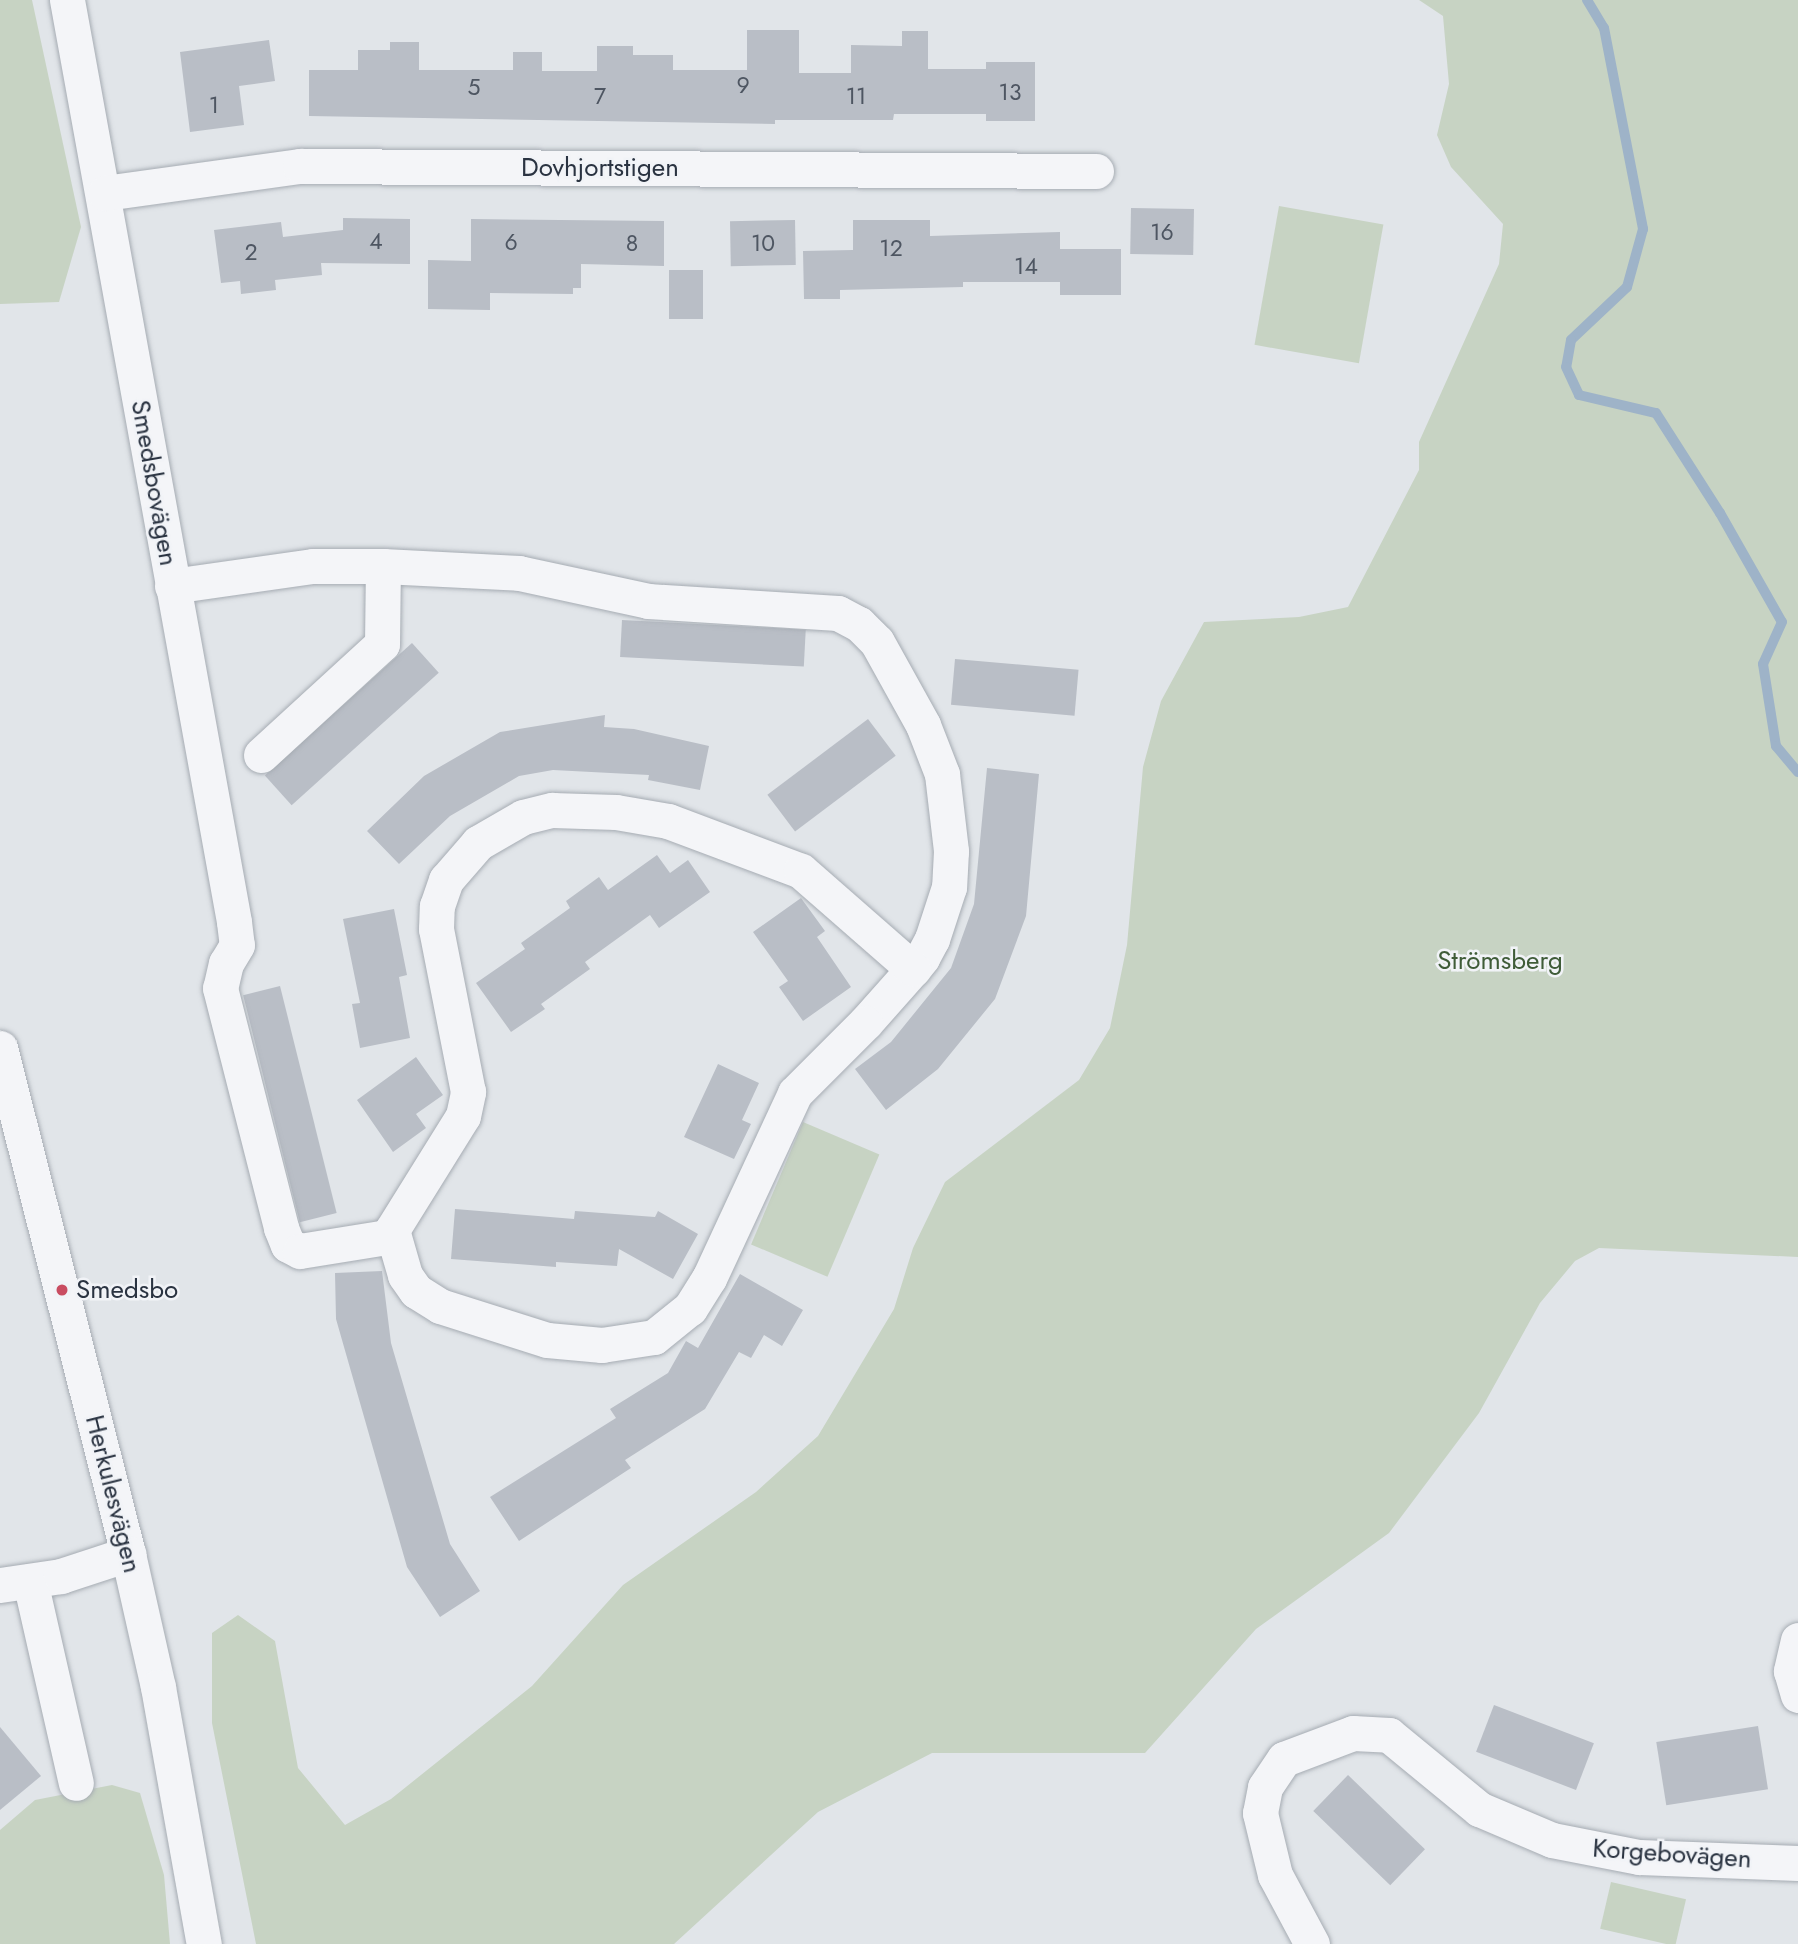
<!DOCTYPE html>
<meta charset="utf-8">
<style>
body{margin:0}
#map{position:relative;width:1798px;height:1944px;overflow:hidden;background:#e1e5e9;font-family:Jost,sans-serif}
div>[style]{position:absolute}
.green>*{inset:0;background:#c7d3c3;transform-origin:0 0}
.stream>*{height:10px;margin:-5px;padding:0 5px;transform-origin:5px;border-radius:5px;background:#9eb3c8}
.building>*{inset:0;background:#b9bec6;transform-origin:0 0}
.roads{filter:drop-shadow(0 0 2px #a6acb3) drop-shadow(0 0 2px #a6acb3)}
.minor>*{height:35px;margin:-17.5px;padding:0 17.5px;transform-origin:17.5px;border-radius:17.5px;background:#f4f5f8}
.dots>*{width:19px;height:19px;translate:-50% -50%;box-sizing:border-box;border:4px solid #f1f3f7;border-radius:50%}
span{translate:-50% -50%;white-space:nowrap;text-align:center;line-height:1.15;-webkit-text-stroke:5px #f1f3f7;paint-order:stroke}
.number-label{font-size:23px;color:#4e5662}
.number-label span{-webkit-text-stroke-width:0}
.street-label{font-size:26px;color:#2a3341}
.park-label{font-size:26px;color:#3f5c38}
.poi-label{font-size:26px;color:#2a3341}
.left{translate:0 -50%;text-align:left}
</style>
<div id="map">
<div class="green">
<i style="clip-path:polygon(0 0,32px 0,81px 227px,59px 302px,0 304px)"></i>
<i style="clip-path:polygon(1419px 0,1798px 0,1798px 1257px,1599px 1248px,1575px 1261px,1540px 1303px,1479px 1413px,1389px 1533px,1256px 1629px,1145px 1753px,932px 1753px,818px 1812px,674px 1944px,256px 1944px,212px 1723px,212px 1633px,238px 1615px,275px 1641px,298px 1768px,345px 1825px,391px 1799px,532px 1686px,623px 1585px,756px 1492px,818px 1436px,894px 1309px,913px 1248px,945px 1182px,1079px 1080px,1110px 1028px,1127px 945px,1143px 767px,1161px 701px,1204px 622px,1299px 617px,1348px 607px,1419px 470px,1419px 442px,1499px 264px,1503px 224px,1451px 167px,1437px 135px,1449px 84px,1443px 16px)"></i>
<i style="left:1279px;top:206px;width:106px;height:141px;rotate:10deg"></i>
<i style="left:803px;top:1122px;width:83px;height:133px;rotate:23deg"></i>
<i style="clip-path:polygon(112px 1785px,140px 1793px,164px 1875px,170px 1944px,0 1944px,0 1830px,35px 1800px)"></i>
<i style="left:1611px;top:1882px;width:77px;height:48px;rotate:13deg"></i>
</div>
<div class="stream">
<i style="left:1587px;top:0;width:33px;rotate:59deg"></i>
<i style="left:1604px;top:28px;width:205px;rotate:79deg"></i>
<i style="left:1643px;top:229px;width:60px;rotate:105.4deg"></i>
<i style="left:1627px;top:287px;width:77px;rotate:136.6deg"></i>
<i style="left:1571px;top:340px;width:27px;rotate:100deg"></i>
<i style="left:1566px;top:367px;width:31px;rotate:65deg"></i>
<i style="left:1579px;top:395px;width:79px;rotate:13.2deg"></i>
<i style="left:1656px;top:413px;width:119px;rotate:57.4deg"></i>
<i style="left:1720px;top:513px;width:125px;rotate:60.4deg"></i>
<i style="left:1782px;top:622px;width:46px;rotate:114.3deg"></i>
<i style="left:1763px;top:664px;width:83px;rotate:81deg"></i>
<i style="left:1776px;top:746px;width:34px;rotate:50deg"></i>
</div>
<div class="building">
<i style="clip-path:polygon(747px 30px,799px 30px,799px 73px,851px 73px,851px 45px,902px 46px,902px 31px,928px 31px,928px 69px,986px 69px,986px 62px,1035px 62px,1035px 121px,986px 121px,986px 114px,894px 114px,893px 120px,775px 120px,775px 124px,309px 116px,309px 70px,358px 70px,358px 50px,390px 50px,390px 42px,419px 42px,419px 70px,513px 70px,513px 52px,542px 52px,542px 71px,597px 71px,597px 46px,633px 46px,633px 55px,673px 55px,673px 70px,747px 70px)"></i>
<i style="clip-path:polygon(269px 40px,275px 81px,239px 86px,244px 125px,190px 132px,180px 52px)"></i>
<i style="left:1131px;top:208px;width:63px;height:46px;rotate:1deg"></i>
<i style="clip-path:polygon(343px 218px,410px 219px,410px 264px,321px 263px,322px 275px,275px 280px,276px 290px,241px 294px,240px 281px,221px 283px,214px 230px,281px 222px,283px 237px,343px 230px)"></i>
<i style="clip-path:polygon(471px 219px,664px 221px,664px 266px,581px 264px,581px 288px,573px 288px,573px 294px,490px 293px,490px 310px,428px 309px,428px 260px,471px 261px)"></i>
<i style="left:795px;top:220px;width:45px;height:65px;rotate:89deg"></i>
<i style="clip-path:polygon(853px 220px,930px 220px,930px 236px,1060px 232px,1060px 249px,1121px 249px,1121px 295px,1060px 295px,1060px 282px,963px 282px,963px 287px,840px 290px,840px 299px,804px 299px,803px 251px,853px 250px)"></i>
<i style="left:669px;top:270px;width:34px;height:49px"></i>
<i style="left:622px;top:620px;width:184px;height:37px;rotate:3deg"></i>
<i style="left:412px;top:643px;width:40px;height:198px;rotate:48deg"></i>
<i style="left:955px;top:659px;width:124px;height:46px;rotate:5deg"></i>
<i style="clip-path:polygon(605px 715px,604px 727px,634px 729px,709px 746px,700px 790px,648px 780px,649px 775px,553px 770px,519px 776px,450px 816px,399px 864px,367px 831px,424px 776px,500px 732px)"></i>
<i style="left:868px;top:719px;width:46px;height:126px;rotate:53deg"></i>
<i style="clip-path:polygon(987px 768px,1039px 774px,1026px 916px,995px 999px,938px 1069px,886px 1110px,855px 1069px,891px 1042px,951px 968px,974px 904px)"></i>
<i style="clip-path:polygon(657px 855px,670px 873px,688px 860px,710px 892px,659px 928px,650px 915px,585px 962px,590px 969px,541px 1004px,545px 1009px,511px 1032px,476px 983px,525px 949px,521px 943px,570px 908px,566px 901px,599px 877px,608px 890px)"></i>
<i style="clip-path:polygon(801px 898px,825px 931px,817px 937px,851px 987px,803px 1021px,779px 987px,788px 981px,753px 932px)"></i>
<i style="clip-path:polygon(394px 909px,407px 975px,399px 977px,410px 1038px,360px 1048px,352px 1004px,360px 1003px,343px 919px)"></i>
<i style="left:280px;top:986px;width:234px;height:38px;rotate:76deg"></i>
<i style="clip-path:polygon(416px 1057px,443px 1095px,416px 1114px,426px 1128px,393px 1152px,357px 1100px)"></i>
<i style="clip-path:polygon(718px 1064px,759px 1083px,742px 1120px,751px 1124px,734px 1159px,684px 1137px)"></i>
<i style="clip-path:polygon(455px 1209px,574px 1219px,575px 1211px,655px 1217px,658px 1211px,698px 1234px,673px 1279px,619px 1249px,617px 1266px,556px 1262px,556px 1267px,451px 1259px)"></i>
<i style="clip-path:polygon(382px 1271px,391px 1343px,450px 1544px,480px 1591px,440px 1617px,407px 1567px,336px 1319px,335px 1273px)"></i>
<i style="clip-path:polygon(740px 1274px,803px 1310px,782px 1346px,764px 1335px,751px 1358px,739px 1352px,705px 1409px,625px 1460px,631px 1468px,519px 1541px,490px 1497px,616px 1418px,610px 1409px,668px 1373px,686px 1341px,698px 1348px)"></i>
<i style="left:1494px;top:1705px;width:107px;height:50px;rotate:21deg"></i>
<i style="left:1758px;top:1726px;width:64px;height:103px;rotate:81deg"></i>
<i style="clip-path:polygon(0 1727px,41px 1776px,0 1810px)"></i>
<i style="left:1348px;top:1775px;width:107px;height:50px;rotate:44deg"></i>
</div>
<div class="roads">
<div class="minor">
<i style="left:67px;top:0;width:937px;rotate:79.73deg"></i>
<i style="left:234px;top:922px;width:23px;rotate:83deg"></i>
<i style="left:237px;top:945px;width:21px;rotate:121deg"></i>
<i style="left:226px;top:963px;width:26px;rotate:103deg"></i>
<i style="left:220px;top:988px;width:248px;rotate:75.7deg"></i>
<i style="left:281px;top:1228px;width:18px;rotate:68deg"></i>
<i style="left:288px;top:1245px;width:13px;rotate:27deg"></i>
<i style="left:300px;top:1251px;width:94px;rotate:-9.2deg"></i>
<i style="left:105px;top:193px;width:197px;rotate:-7.9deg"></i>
<i style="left:300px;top:166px;width:796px;rotate:0.36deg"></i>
<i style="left:172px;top:586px;width:142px;rotate:-8.1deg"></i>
<i style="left:313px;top:566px;width:70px"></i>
<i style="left:383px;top:566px;width:136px;rotate:2.9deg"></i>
<i style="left:519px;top:573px;width:132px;rotate:12.2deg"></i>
<i style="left:648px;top:601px;width:190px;rotate:3.6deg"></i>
<i style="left:838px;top:613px;width:24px;rotate:28deg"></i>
<i style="left:859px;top:624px;width:25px;rotate:45deg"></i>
<i style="left:877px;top:642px;width:95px;rotate:61deg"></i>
<i style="left:923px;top:725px;width:53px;rotate:68.8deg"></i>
<i style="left:942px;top:774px;width:78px;rotate:83.3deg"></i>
<i style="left:951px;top:851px;width:36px;rotate:93deg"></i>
<i style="left:949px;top:887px;width:55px;rotate:108.1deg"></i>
<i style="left:932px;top:939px;width:21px;rotate:118deg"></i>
<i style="left:922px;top:958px;width:14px;rotate:129deg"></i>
<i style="left:913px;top:969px;width:72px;rotate:131.6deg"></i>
<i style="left:865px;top:1023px;width:99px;rotate:135deg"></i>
<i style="left:795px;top:1093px;width:204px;rotate:114.9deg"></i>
<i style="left:709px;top:1278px;width:36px;rotate:122deg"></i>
<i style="left:690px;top:1308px;width:46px;rotate:141.1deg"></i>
<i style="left:654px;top:1337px;width:53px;rotate:171.3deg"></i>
<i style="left:602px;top:1345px;width:55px;rotate:-174.8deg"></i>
<i style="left:547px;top:1340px;width:112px;rotate:-162.4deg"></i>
<i style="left:440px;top:1306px;width:28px;rotate:-148deg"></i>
<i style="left:416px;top:1291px;width:19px;rotate:-125deg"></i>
<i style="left:405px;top:1275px;width:47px;rotate:-106.1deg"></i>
<i style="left:392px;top:1230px;width:134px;rotate:-58.1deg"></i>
<i style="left:463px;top:1116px;width:25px;rotate:-78deg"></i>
<i style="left:468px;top:1092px;width:166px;rotate:-101.1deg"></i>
<i style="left:436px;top:929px;width:23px;rotate:-88deg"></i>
<i style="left:437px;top:906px;width:28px;rotate:-71deg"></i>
<i style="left:446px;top:880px;width:49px;rotate:-49.1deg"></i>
<i style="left:478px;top:843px;width:52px;rotate:-30deg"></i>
<i style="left:523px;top:817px;width:30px;rotate:-14deg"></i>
<i style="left:552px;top:810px;width:64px;rotate:1.8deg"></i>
<i style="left:616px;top:812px;width:53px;rotate:9.8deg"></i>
<i style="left:668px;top:821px;width:142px;rotate:20.6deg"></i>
<i style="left:801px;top:871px;width:149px;rotate:41.2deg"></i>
<i style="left:261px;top:755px;width:164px;rotate:-42.5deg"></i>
<i style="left:382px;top:644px;width:78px;rotate:-89.3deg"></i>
<i style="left:0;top:1048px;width:522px;rotate:75.8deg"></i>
<i style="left:128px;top:1554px;width:136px;rotate:77.3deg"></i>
<i style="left:158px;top:1687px;width:261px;rotate:79.9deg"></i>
<i style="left:30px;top:1581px;width:207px;rotate:77.2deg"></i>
<i style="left:0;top:1585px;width:62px;rotate:-8.4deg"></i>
<i style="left:61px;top:1576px;width:71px;rotate:-18.2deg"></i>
<i style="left:1798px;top:1640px;width:32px;rotate:103deg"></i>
<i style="left:1791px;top:1671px;width:25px;rotate:74deg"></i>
<i style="left:1312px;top:1944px;width:78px;rotate:-118.2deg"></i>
<i style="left:1275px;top:1875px;width:64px;rotate:-103.6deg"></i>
<i style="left:1260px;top:1813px;width:26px;rotate:-79deg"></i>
<i style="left:1265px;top:1787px;width:34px;rotate:-56deg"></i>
<i style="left:1284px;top:1759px;width:74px;rotate:-20.6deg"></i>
<i style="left:1353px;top:1733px;width:36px;rotate:3deg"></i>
<i style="left:1389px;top:1735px;width:117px;rotate:39.4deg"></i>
<i style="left:1479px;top:1809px;width:79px;rotate:23deg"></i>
<i style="left:1552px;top:1840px;width:89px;rotate:11.1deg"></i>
<i style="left:1639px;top:1857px;width:159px;rotate:2.2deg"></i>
</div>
</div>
<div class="dots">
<i style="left:62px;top:1290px;background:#c94c61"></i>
</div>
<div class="number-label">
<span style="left:743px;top:85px">9</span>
<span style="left:474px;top:87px">5</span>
<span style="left:1010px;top:92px">13</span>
<span style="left:600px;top:96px">7</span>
<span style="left:856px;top:96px">11</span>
<span style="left:214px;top:105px">1</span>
<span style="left:1162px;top:232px">16</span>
<span style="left:376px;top:241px">4</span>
<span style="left:511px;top:242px">6</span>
<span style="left:632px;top:243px">8</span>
<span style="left:763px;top:243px">10</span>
<span style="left:891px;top:248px">12</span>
<span style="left:251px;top:252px">2</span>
<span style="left:1026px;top:266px">14</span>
</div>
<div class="street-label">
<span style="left:600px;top:168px">Dovhjortstigen</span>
<span style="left:154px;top:483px;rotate:80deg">Smedsbovägen</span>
<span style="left:113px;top:1494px;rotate:76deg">Herkulesvägen</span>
<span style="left:1672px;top:1854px;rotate:4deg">Korgebovägen</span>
</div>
<div class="park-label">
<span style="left:1500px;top:961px">Strömsberg</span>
</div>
<div class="poi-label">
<span class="left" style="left:76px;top:1290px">Smedsbo</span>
</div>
</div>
